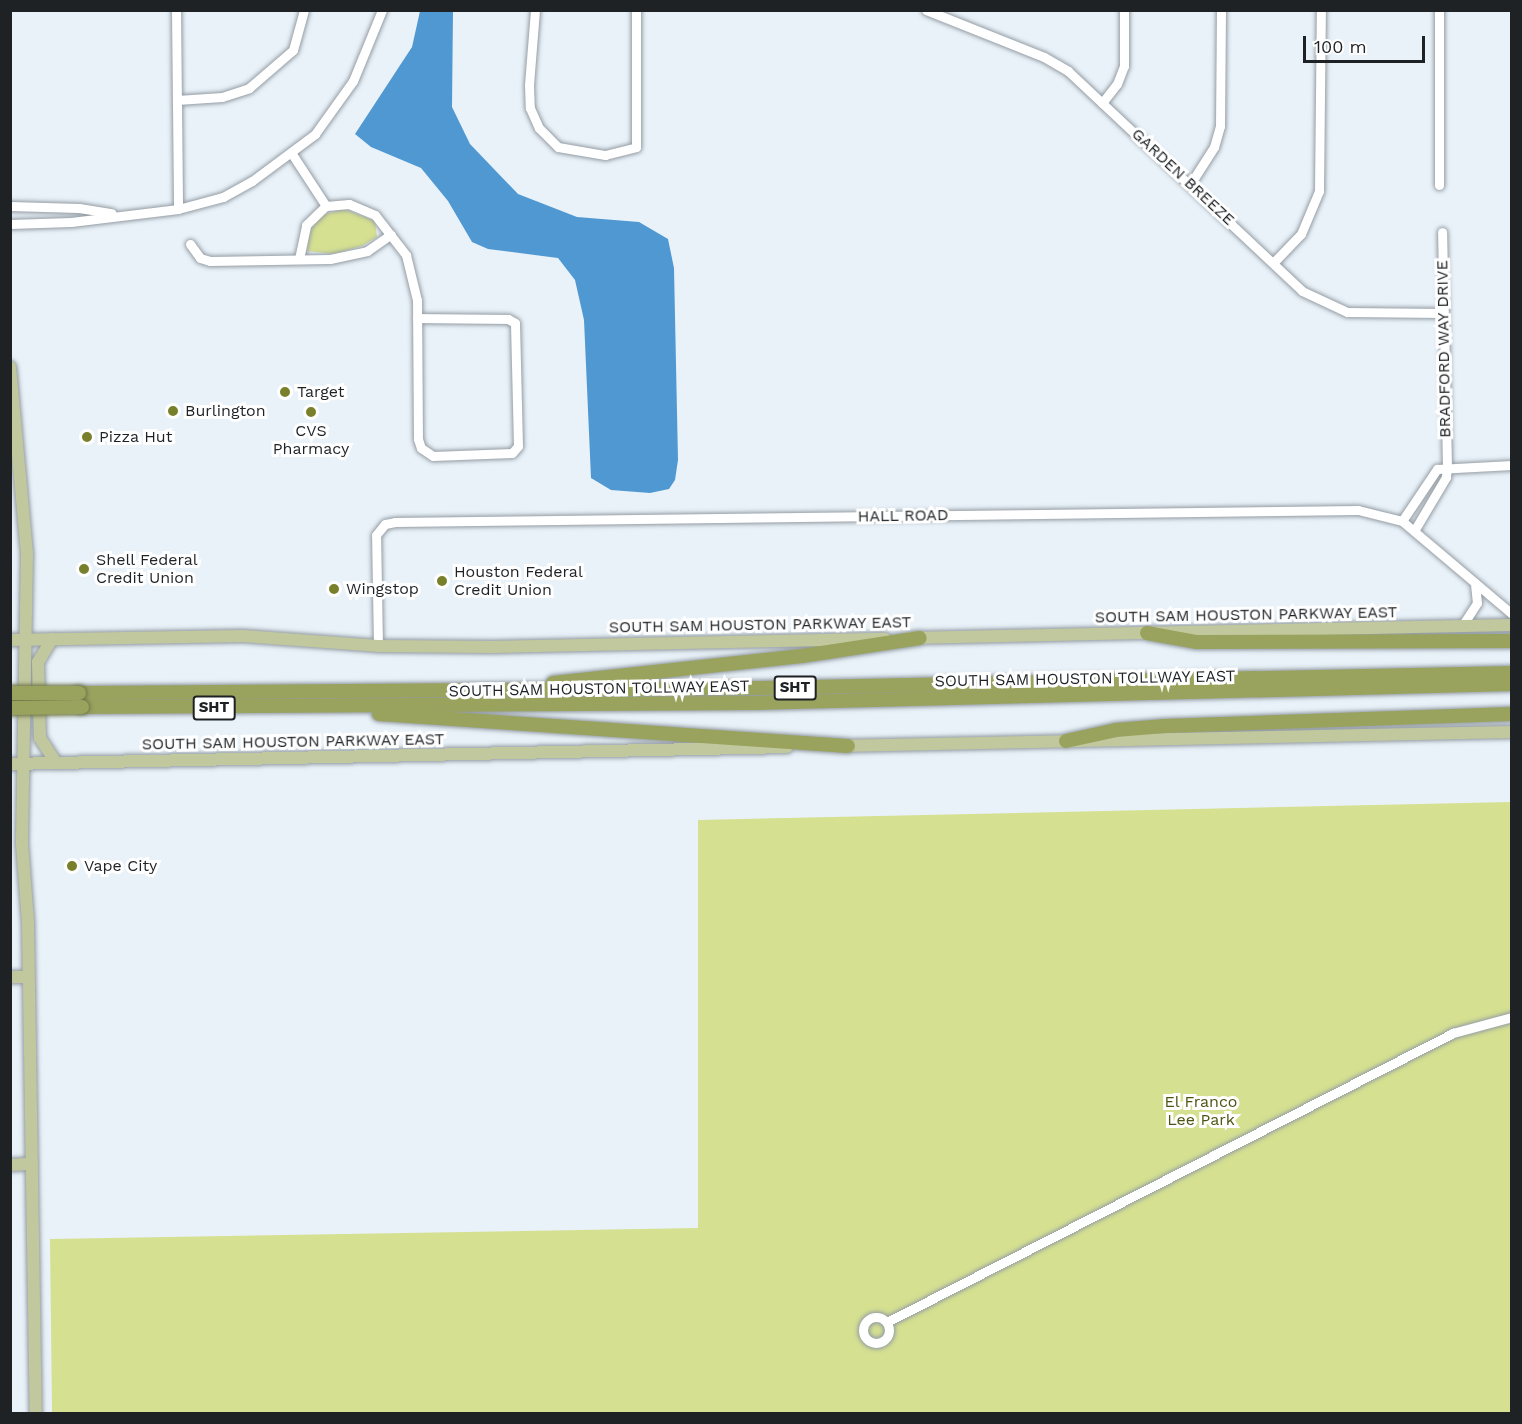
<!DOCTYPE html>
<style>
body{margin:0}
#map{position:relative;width:1522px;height:1424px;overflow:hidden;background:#e9f2f9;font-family:"Work Sans",sans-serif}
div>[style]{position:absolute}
.green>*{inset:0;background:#d5e091}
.water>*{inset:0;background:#5098d2}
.roads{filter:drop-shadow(0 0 2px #959da4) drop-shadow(0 0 2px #959da4)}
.minor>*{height:9px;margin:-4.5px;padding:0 4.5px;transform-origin:4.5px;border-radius:4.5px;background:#fff}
.minor>.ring{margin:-4.5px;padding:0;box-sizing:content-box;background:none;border:9px solid #fff;border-radius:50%}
.major>*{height:12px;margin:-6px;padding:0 6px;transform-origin:6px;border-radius:6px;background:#c2c89e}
.highway>*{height:14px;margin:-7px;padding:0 7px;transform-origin:7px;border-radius:7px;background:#9aa35e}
.bridges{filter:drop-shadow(0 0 2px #6f764a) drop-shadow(0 0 2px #6f764a)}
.highway-bridge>*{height:14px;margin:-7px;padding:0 7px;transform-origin:7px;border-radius:7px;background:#9aa35e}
.dots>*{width:16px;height:16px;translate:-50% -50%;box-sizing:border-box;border:3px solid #fff;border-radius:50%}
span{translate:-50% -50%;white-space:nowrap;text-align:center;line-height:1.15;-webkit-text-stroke:6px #fff;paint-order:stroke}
.shield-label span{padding:2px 4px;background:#fff;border:2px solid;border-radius:4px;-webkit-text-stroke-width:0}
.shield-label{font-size:15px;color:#1f2225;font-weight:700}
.street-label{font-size:16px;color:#1f2225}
.poi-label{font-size:16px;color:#1f2225}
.left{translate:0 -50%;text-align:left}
.park-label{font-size:16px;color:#4e5513}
.frame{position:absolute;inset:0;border:12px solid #1f2225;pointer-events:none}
.scale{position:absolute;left:1303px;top:36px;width:122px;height:27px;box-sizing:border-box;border:3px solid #1f2225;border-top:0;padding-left:8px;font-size:18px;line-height:21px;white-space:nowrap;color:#1f2225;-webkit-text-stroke:4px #fff;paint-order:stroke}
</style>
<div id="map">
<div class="green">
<i style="clip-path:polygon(344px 209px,375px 221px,377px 237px,362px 246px,334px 254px,307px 251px,309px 231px,315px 223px,322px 215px)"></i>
<i style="clip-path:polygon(1511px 802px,1511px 1413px,52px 1413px,50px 1239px,698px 1228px,698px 820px)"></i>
</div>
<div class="water">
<i style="clip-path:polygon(420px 11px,453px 11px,452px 107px,470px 144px,518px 194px,577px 217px,639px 222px,668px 239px,674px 268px,678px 460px,675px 480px,669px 489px,650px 493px,611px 490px,591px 478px,584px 320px,575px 280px,558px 258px,488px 249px,472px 242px,448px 201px,421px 168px,371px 147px,355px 134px,412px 47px)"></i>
</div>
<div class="roads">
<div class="minor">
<i style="left:176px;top:10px;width:199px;rotate:89.4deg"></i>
<i style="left:535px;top:10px;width:75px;rotate:94.6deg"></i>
<i style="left:529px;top:85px;width:23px;rotate:88deg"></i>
<i style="left:530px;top:108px;width:22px;rotate:66deg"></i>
<i style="left:539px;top:128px;width:27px;rotate:45deg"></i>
<i style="left:558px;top:147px;width:48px;rotate:9.7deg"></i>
<i style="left:605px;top:155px;width:32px;rotate:-14deg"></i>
<i style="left:636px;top:147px;width:137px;rotate:-90deg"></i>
<i style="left:926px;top:10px;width:127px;rotate:21.7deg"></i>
<i style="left:1044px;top:57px;width:28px;rotate:30deg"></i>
<i style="left:1068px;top:71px;width:321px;rotate:43.2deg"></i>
<i style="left:1302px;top:291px;width:50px;rotate:25deg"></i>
<i style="left:1347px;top:312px;width:96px;rotate:0.6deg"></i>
<i style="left:1439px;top:10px;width:175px;rotate:90deg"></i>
<i style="left:177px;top:100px;width:45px;rotate:-3.8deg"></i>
<i style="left:222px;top:97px;width:28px;rotate:-18deg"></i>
<i style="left:249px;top:88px;width:58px;rotate:-40.8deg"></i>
<i style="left:293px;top:50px;width:41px;rotate:-74.6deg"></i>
<i style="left:1102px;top:103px;width:24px;rotate:-52deg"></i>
<i style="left:1117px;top:84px;width:19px;rotate:-69deg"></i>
<i style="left:1124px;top:66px;width:56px;rotate:-90deg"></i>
<i style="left:292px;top:154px;width:62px;rotate:56.8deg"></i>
<i style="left:1191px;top:183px;width:43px;rotate:-57.4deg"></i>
<i style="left:1214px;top:147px;width:22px;rotate:-74deg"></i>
<i style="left:1220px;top:126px;width:116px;rotate:-89.5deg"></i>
<i style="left:10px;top:206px;width:69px;rotate:1.7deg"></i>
<i style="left:79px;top:208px;width:33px;rotate:9deg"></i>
<i style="left:10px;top:224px;width:61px;rotate:-1.9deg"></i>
<i style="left:71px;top:222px;width:108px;rotate:-6.9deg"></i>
<i style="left:178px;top:209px;width:47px;rotate:-14.9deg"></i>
<i style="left:223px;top:197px;width:33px;rotate:-29deg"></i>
<i style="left:252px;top:181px;width:79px;rotate:-36.7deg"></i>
<i style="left:315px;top:134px;width:65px;rotate:-54.4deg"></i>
<i style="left:353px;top:81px;width:77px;rotate:-67.8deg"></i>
<i style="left:190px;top:244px;width:17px;rotate:54deg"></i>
<i style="left:200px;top:258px;width:10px;rotate:17deg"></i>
<i style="left:210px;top:261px;width:120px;rotate:-1deg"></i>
<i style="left:330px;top:259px;width:38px;rotate:-12deg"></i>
<i style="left:367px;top:251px;width:29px;rotate:-35deg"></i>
<i style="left:299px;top:259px;width:35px;rotate:-78deg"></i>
<i style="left:306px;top:225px;width:28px;rotate:-44deg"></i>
<i style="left:326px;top:206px;width:23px;rotate:-5deg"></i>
<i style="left:349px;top:204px;width:28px;rotate:23deg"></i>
<i style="left:375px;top:215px;width:51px;rotate:52.2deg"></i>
<i style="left:406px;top:255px;width:46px;rotate:76.3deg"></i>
<i style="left:417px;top:300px;width:139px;rotate:89.6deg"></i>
<i style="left:418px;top:439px;width:9px;rotate:72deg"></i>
<i style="left:421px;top:448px;width:14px;rotate:34deg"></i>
<i style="left:433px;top:456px;width:79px;rotate:-2.2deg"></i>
<i style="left:512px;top:453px;width:9px;rotate:-49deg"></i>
<i style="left:518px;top:446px;width:123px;rotate:-91.4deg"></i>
<i style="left:515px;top:323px;width:8px;rotate:-150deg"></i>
<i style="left:508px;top:319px;width:91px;rotate:-179.4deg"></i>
<i style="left:1273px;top:263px;width:40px;rotate:-46deg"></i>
<i style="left:1301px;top:234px;width:47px;rotate:-67.3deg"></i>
<i style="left:1319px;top:191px;width:181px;rotate:-89.4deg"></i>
<i style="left:1402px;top:521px;width:63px;rotate:-56.1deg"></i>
<i style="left:1437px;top:469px;width:75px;rotate:-3.1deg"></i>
<i style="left:1414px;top:531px;width:63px;rotate:-59.3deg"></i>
<i style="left:1446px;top:477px;width:11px;rotate:-85deg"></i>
<i style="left:1447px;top:466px;width:234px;rotate:-91.2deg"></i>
<i style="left:1462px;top:626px;width:27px;rotate:-57deg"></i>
<i style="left:1477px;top:603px;width:20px;rotate:-96deg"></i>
<i style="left:378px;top:646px;width:111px;rotate:-91deg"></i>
<i style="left:376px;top:535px;width:14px;rotate:-51deg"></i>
<i style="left:385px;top:524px;width:10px;rotate:-11deg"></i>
<i style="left:395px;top:522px;width:963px;rotate:-0.71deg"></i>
<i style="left:1358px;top:510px;width:45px;rotate:14deg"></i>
<i style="left:1402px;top:521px;width:144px;rotate:40.2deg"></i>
<i class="ring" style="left:863px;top:1317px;width:17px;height:17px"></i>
<i style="left:887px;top:1322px;width:636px;rotate:-27.05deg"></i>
<i style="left:1453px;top:1033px;width:61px;rotate:-15.2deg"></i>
</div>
<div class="major">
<i style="left:10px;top:367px;width:187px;rotate:84.8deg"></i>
<i style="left:27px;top:553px;width:291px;rotate:91deg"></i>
<i style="left:22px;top:844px;width:78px;rotate:85.6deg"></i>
<i style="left:28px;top:922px;width:492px;rotate:89.1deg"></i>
<i style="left:911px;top:638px;width:601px;rotate:-1.24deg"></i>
<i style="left:52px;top:639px;width:27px;rotate:121deg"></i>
<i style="left:38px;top:662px;width:76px;rotate:88.5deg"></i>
<i style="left:40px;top:738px;width:30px;rotate:57deg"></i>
<i style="left:10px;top:640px;width:233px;rotate:-1deg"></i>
<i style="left:243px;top:636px;width:135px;rotate:4.2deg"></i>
<i style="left:378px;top:646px;width:115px;rotate:0.5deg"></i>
<i style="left:493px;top:647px;width:392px;rotate:-1.2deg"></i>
<i style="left:838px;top:746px;width:674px;rotate:-1.19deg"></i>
<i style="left:10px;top:764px;width:777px;rotate:-1.25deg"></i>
<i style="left:10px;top:977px;width:18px"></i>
<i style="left:10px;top:1165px;width:22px;rotate:-3deg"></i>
</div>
<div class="highway">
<i style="left:1147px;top:633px;width:51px;rotate:10.2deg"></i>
<i style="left:1197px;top:642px;width:315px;rotate:-0.2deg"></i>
<i style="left:553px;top:683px;width:250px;rotate:-6.2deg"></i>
<i style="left:802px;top:656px;width:119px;rotate:-8.7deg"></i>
<i style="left:79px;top:693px;width:681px;rotate:-0.42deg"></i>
<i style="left:760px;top:688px;width:752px;rotate:-1.14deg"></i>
<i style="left:82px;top:707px;width:672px;rotate:-0.34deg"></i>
<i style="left:754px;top:703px;width:758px;rotate:-1.44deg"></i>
<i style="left:379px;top:714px;width:470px;rotate:3.9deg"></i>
<i style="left:1066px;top:741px;width:51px;rotate:-12.4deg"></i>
<i style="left:1116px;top:730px;width:49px;rotate:-4.7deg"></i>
<i style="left:1165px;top:726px;width:347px;rotate:-2deg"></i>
</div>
</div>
<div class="bridges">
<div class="highway-bridge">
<i style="left:10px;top:693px;width:69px"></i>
<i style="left:10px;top:708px;width:72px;rotate:-0.8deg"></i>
</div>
</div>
<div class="dots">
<i style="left:285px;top:392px;background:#78802c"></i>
<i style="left:173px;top:411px;background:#78802c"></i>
<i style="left:311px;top:412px;background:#78802c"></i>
<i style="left:87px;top:437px;background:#78802c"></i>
<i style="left:84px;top:569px;background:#78802c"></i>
<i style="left:442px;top:581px;background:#78802c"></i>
<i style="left:334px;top:589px;background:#78802c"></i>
<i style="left:72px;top:866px;background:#78802c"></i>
</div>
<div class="shield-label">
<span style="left:795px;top:688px">SHT</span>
<span style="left:214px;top:708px">SHT</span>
</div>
<div class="street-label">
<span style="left:1183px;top:177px;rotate:43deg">GARDEN BREEZE</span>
<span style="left:1444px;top:349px;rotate:-91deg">BRADFORD WAY DRIVE</span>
<span style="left:903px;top:516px;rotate:-1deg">HALL ROAD</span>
<span style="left:1246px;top:615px;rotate:-1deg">SOUTH SAM HOUSTON PARKWAY EAST</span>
<span style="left:760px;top:625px;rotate:-1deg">SOUTH SAM HOUSTON PARKWAY EAST</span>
<span style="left:1085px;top:679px;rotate:-1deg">SOUTH SAM HOUSTON TOLLWAY EAST</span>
<span style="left:599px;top:689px;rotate:-1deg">SOUTH SAM HOUSTON TOLLWAY EAST</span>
<span style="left:293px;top:742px;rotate:-1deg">SOUTH SAM HOUSTON PARKWAY EAST</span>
</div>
<div class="poi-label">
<span class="left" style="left:297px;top:392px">Target</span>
<span class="left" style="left:185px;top:411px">Burlington</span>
<span style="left:311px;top:440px">CVS<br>Pharmacy</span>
<span class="left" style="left:99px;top:437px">Pizza Hut</span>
<span class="left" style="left:96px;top:569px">Shell Federal<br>Credit Union</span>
<span class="left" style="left:454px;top:581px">Houston Federal<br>Credit Union</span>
<span class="left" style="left:346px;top:589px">Wingstop</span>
<span class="left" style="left:84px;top:866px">Vape City</span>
</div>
<div class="park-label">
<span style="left:1201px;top:1111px">El Franco<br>Lee Park</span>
</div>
<div class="frame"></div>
<div class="scale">100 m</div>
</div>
